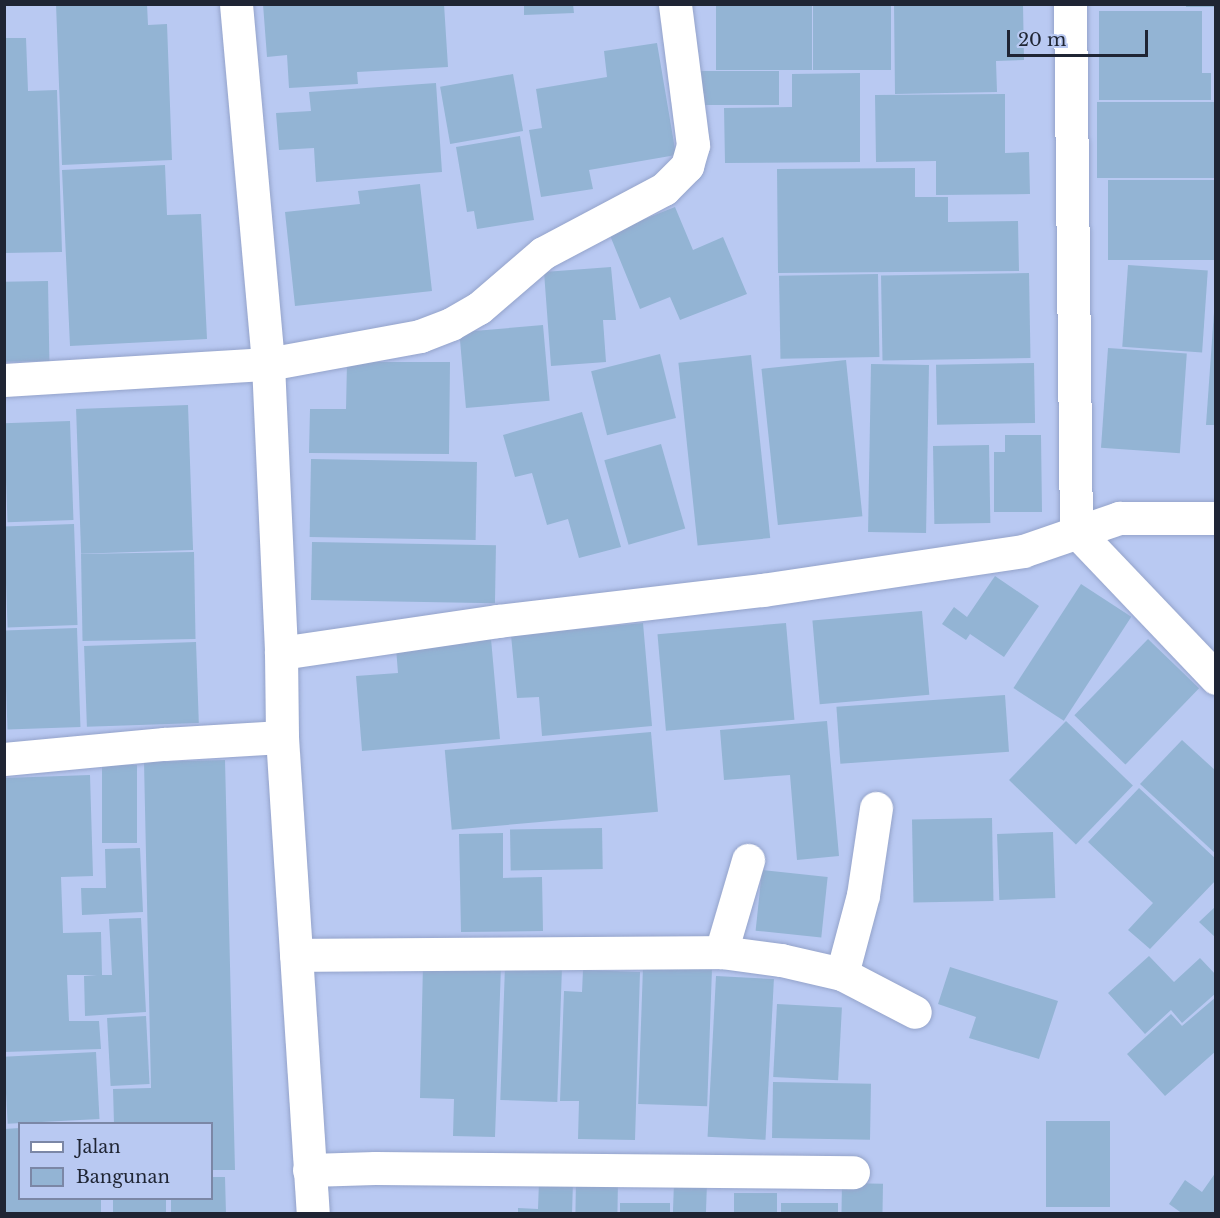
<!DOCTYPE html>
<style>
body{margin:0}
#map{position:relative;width:1220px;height:1218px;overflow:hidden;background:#b9c9f2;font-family:"Libre Baskerville",serif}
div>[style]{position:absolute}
.building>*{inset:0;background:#93b4d4;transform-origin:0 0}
.roads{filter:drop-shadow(0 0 2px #94a3ca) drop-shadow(0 0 2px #94a3ca)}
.minor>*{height:33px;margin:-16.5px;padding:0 16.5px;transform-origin:16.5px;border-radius:16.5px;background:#fff}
.tertiary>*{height:33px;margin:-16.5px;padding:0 16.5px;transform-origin:16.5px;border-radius:16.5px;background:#fff}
span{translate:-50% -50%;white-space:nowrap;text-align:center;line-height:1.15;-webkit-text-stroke:6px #b9c9f2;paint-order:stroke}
.frame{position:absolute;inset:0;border:6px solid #1f2534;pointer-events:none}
.legend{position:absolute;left:18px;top:1122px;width:195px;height:78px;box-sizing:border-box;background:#b9c9f2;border:2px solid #7b87a6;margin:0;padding:8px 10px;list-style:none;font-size:18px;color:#1f2534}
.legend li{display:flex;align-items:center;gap:12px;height:30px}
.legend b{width:30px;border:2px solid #7b87a6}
.scale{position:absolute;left:1007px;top:30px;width:141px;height:27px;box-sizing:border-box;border:3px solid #1f2534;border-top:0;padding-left:8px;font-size:18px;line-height:21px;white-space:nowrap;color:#1f2534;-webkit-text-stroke:4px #b9c9f2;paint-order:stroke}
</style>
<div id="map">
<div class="building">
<i style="clip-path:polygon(56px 4px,147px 4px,148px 25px,167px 24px,172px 160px,62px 165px)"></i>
<i style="clip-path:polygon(263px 4px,444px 4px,448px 67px,357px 72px,358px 84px,289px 88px,287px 55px,267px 57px)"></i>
<i style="clip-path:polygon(524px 4px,573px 4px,574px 13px,524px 15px)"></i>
<i style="left:716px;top:4px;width:96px;height:66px"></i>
<i style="left:813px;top:4px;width:78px;height:66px"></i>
<i style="clip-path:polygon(894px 4px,1023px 4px,1024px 60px,996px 61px,997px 92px,895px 94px)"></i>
<i style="left:1186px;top:4px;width:30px;height:3px"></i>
<i style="clip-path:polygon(1099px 11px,1202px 11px,1202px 73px,1211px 73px,1211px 100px,1099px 100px)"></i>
<i style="clip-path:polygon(4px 38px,26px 38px,28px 91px,57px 90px,62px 252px,4px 253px)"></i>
<i style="clip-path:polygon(657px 43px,676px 155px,589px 170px,593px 189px,541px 197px,529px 130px,542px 128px,536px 89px,607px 77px,604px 51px)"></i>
<i style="left:779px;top:71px;width:34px;height:81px;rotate:90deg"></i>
<i style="clip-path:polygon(860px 73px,860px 162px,725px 163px,724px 108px,792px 107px,792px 74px)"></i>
<i style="left:513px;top:74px;width:58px;height:74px;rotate:80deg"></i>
<i style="clip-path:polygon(436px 83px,442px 172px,316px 182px,314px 148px,279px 150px,276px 113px,311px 111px,309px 92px)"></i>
<i style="clip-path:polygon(1005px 94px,1005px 153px,1029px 152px,1030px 194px,936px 195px,936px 161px,876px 162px,875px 95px)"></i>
<i style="left:1097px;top:102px;width:119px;height:76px"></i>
<i style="clip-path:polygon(520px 136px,534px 220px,477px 229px,474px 211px,467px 212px,456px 147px)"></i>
<i style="clip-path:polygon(165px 165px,167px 215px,201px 214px,207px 339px,70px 346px,62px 170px)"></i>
<i style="clip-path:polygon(915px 168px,915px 197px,948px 197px,948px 222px,1018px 221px,1019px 271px,778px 273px,777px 169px)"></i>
<i style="left:1216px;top:180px;width:80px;height:108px;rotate:90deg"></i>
<i style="clip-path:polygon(420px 184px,432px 291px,295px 306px,285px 212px,360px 204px,358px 191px)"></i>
<i style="clip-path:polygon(675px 207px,693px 250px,723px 237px,747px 294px,680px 320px,670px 297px,640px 309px,609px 233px)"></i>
<i style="left:1128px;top:265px;width:80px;height:82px;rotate:4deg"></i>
<i style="clip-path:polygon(611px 267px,616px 320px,603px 320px,606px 362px,551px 366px,544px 272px)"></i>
<i style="left:1029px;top:273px;width:85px;height:148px;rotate:89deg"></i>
<i style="left:878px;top:274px;width:83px;height:99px;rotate:89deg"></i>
<i style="left:48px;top:281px;width:80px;height:44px;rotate:89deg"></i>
<i style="clip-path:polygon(1214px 312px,1216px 312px,1216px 425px,1206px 425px)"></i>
<i style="left:543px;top:325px;width:76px;height:84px;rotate:85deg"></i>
<i style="left:1108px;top:348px;width:79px;height:100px;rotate:4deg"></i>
<i style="left:660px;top:354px;width:66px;height:71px;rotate:76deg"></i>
<i style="left:751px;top:355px;width:184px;height:73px;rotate:84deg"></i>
<i style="left:846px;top:360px;width:157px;height:85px;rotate:84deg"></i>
<i style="clip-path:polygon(347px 362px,450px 362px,449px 454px,309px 453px,310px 409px,346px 409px)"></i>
<i style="left:1034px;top:363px;width:60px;height:98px;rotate:89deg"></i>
<i style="left:871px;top:364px;width:58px;height:168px;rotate:1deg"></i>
<i style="left:188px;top:405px;width:145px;height:112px;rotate:88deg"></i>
<i style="clip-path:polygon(582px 412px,621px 547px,579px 558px,568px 519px,547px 525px,532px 473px,515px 477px,503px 435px)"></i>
<i style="left:70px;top:421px;width:99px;height:66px;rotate:88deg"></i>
<i style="clip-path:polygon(1005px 435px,1041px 435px,1042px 512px,994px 512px,994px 452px,1005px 452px)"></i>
<i style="left:661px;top:444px;width:88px;height:59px;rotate:74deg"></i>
<i style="left:989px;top:445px;width:78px;height:56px;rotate:89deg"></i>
<i style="left:311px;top:459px;width:166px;height:78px;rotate:1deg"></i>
<i style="left:74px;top:524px;width:101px;height:70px;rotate:88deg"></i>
<i style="left:312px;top:542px;width:184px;height:58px;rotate:1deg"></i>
<i style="left:194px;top:552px;width:87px;height:113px;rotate:89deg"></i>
<i style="clip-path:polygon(995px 576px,1039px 606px,1004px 657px,970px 634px,966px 640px,942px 624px,954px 607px,967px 617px)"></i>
<i style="left:1081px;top:584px;width:60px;height:124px;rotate:33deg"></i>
<i style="left:922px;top:611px;width:84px;height:110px;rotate:85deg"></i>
<i style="clip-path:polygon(643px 623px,652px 726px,542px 736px,539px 697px,517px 698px,511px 635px)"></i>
<i style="left:786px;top:623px;width:97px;height:129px;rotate:85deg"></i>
<i style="left:77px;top:628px;width:99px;height:73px;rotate:88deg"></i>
<i style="clip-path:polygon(491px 639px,500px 739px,362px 751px,356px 676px,398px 673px,396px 648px)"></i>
<i style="left:1148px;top:639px;width:71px;height:106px;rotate:44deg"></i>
<i style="left:196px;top:642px;width:81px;height:112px;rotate:88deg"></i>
<i style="left:1005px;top:695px;width:57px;height:169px;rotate:86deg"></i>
<i style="clip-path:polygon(827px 721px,839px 856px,797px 860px,790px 775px,724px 780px,720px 730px)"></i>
<i style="left:1066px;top:721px;width:93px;height:82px;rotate:44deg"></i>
<i style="left:651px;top:732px;width:80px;height:207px;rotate:85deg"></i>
<i style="clip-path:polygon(1182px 740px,1216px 771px,1216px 854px,1140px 784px)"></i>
<i style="clip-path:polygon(225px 760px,235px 1170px,212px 1170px,212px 1124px,114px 1124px,113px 1089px,151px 1088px,144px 762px)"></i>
<i style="left:102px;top:765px;width:35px;height:78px"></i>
<i style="clip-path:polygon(90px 775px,93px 876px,61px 877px,63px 933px,101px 932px,102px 975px,112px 975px,109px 919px,141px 918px,146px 1012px,85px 1016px,84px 976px,97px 975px,67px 975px,69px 1021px,99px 1021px,101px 1049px,4px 1052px,4px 778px)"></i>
<i style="clip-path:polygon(1139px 788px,1216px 859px,1216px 880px,1150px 949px,1128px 930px,1153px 903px,1088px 842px)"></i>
<i style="left:992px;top:818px;width:83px;height:80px;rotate:89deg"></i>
<i style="left:602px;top:828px;width:41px;height:92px;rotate:89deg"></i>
<i style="left:1053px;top:832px;width:66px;height:56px;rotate:88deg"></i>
<i style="clip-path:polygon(503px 833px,503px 878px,542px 877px,543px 931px,461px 932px,459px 834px)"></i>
<i style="clip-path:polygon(140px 848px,143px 912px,82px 915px,81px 888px,106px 888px,105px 849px)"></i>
<i style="left:762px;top:870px;width:66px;height:61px;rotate:6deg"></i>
<i style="clip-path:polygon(1216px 906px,1216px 938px,1199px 922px)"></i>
<i style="clip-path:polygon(1149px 956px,1174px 982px,1200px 958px,1216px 975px,1216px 993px,1182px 1023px,1171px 1010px,1145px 1034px,1108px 993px)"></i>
<i style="clip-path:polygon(423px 964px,501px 966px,495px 1137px,453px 1136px,454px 1099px,420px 1098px)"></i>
<i style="left:505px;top:966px;width:57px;height:134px;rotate:2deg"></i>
<i style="left:643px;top:967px;width:69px;height:137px;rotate:2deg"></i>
<i style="clip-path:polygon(950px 967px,1058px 1001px,1039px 1059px,969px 1038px,976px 1017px,938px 1004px)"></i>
<i style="clip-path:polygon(583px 970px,640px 972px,635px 1140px,578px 1139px,579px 1101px,560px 1101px,564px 991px,582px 992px)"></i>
<i style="left:716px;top:976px;width:58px;height:161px;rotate:3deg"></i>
<i style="clip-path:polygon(1216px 997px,1216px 1051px,1165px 1096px,1127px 1054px,1171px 1014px,1182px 1026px)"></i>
<i style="left:777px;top:1004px;width:65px;height:73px;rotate:3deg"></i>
<i style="left:146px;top:1016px;width:68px;height:39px;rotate:87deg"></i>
<i style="left:96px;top:1052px;width:67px;height:92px;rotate:87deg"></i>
<i style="left:773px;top:1082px;width:98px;height:56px;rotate:1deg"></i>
<i style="left:1046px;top:1121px;width:64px;height:86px"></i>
<i style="clip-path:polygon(20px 1128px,20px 1198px,101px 1198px,101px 1214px,4px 1214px,4px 1129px)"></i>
<i style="clip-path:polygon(1216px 1172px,1216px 1214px,1183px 1214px,1169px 1204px,1185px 1180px,1202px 1192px)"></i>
<i style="clip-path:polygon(212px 1177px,225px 1177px,226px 1214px,171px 1214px,171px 1198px,212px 1198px)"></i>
<i style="left:576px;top:1180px;width:42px;height:34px;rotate:1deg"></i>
<i style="clip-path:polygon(539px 1181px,573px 1181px,572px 1214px,518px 1214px,518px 1208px,538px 1209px)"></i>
<i style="left:674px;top:1182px;width:33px;height:32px;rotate:2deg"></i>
<i style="left:842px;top:1183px;width:41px;height:31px;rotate:1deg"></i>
<i style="left:734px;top:1193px;width:43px;height:21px"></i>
<i style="left:113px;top:1198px;width:53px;height:16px"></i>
<i style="left:620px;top:1203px;width:50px;height:11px"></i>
<i style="left:781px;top:1203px;width:57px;height:11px"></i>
</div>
<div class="roads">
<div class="minor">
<i style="left:1070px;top:4px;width:527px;rotate:89.35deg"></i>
<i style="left:1076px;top:531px;width:203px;rotate:46.4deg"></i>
<i style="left:4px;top:380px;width:264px;rotate:-3.5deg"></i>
<i style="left:268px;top:364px;width:155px;rotate:-10.4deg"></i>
<i style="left:420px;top:336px;width:33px;rotate:-21deg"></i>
<i style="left:451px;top:324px;width:32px;rotate:-30deg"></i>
<i style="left:479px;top:308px;width:84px;rotate:-40.7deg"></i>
<i style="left:543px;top:253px;width:137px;rotate:-27.9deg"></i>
<i style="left:664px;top:189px;width:33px;rotate:-45deg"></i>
<i style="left:687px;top:166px;width:22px;rotate:-74deg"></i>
<i style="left:693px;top:145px;width:142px;rotate:-97.3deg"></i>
<i style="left:281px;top:653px;width:219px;rotate:-8.4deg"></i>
<i style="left:498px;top:621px;width:267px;rotate:-6.7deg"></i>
<i style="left:763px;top:590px;width:263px;rotate:-8.5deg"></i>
<i style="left:1023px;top:551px;width:102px;rotate:-19deg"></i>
<i style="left:1119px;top:518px;width:97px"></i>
<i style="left:4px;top:759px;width:161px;rotate:-5.4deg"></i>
<i style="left:164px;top:744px;width:118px;rotate:-3.4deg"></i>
<i style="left:721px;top:952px;width:61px;rotate:7.6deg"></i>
<i style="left:781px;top:960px;width:63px;rotate:12.9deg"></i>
<i style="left:842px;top:974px;width:82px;rotate:-75.1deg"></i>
<i style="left:863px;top:895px;width:88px;rotate:-81.5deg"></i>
<i style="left:296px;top:955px;width:425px;rotate:-0.4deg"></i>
<i style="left:721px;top:952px;width:96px;rotate:-73.6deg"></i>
<i style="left:842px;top:974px;width:82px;rotate:27.5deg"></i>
<i style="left:309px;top:1170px;width:66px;rotate:-1.7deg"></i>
<i style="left:375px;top:1168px;width:478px;rotate:0.5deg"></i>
</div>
<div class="tertiary">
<i style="left:236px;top:4px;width:361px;rotate:84.9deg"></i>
<i style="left:268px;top:364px;width:289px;rotate:87.4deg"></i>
<i style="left:281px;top:653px;width:84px;rotate:89.3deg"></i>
<i style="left:282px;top:737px;width:478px;rotate:86.3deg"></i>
</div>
</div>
<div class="frame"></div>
<ul class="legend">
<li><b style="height:8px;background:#fff"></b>Jalan</li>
<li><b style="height:16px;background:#93b4d4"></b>Bangunan</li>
</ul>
<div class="scale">20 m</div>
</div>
